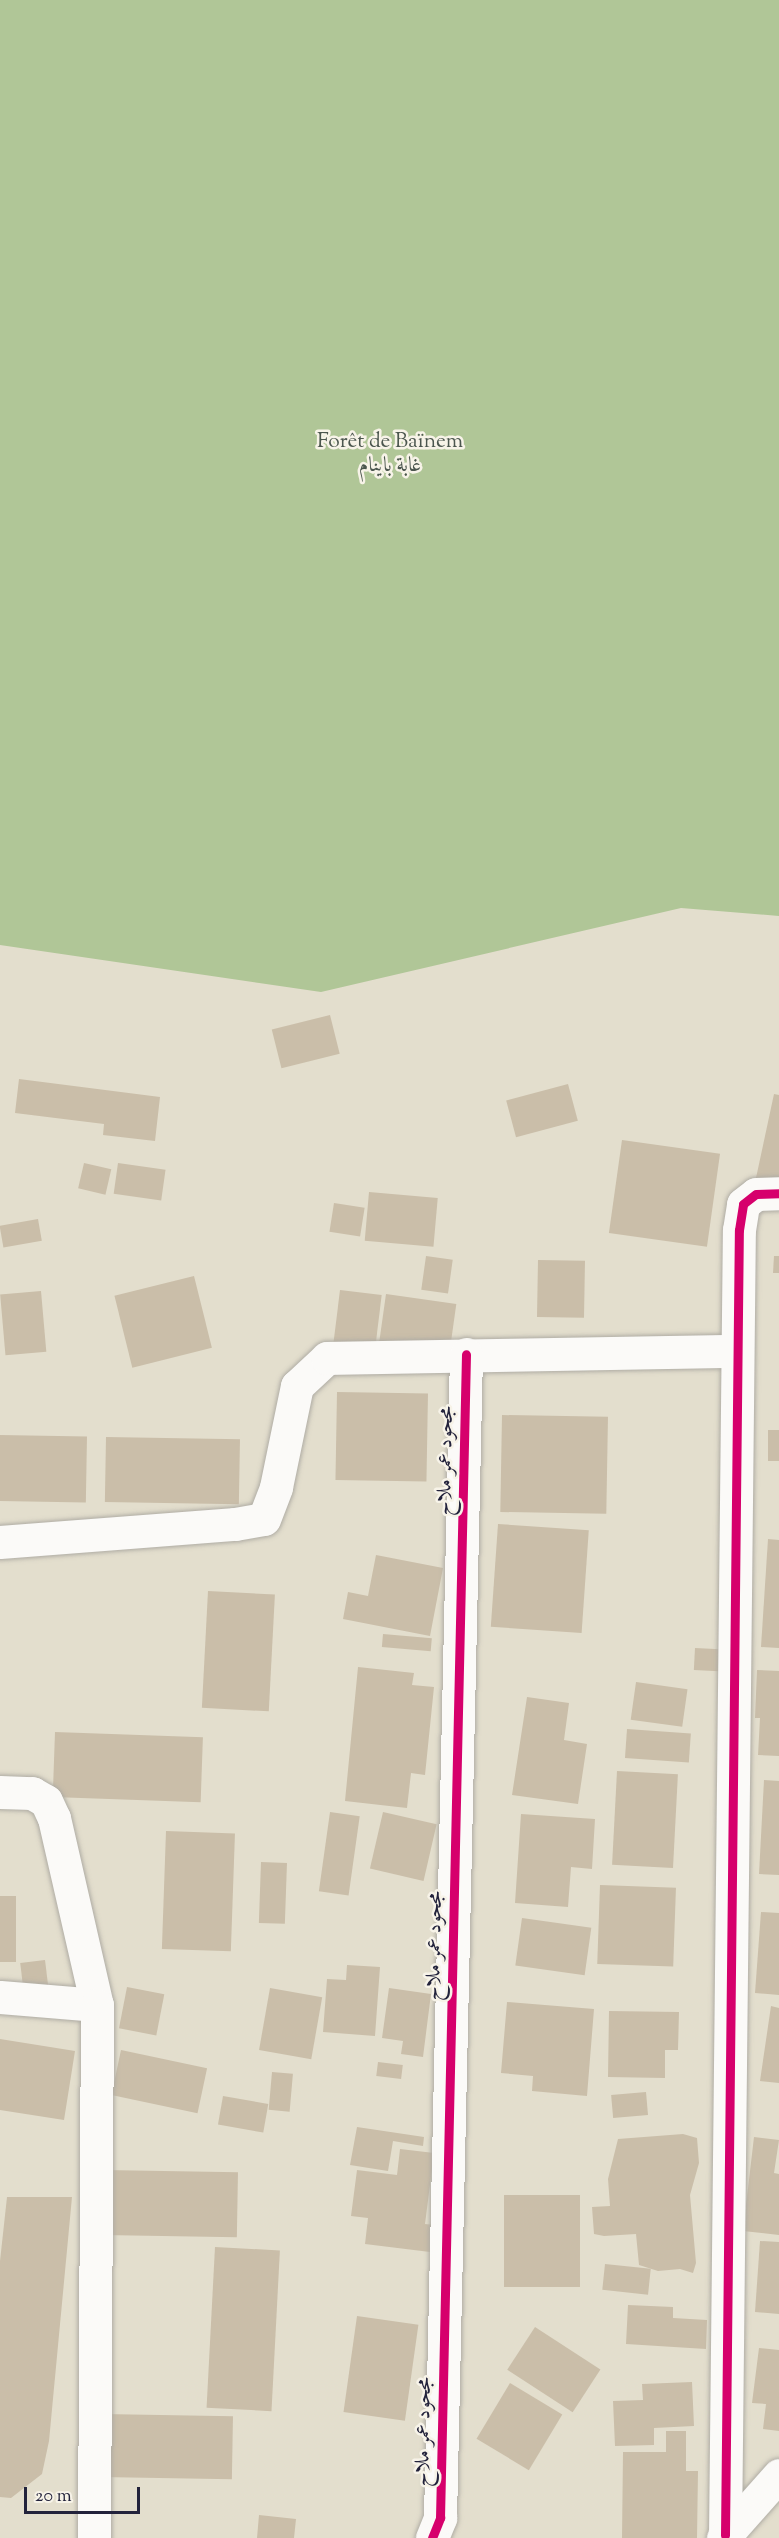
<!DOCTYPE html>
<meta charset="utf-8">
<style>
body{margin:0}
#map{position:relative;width:779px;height:2538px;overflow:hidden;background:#e3decd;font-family:"Sorts Mill Goudy",Amiri,serif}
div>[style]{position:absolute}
.forest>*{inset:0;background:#b0c697}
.building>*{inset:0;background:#cabea9;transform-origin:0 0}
.roads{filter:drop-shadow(0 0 2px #afaca4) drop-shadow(0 0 2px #afaca4)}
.minor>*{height:33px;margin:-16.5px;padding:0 16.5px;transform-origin:16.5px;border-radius:16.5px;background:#fbfaf8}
.cycleway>*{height:9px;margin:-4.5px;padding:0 4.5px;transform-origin:4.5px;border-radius:4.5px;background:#d6006c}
span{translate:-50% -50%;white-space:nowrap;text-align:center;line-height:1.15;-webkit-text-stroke:5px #f7f3e8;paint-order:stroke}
.park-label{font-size:21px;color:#4b564e}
.street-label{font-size:21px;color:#22223b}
.scale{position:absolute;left:24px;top:2487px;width:116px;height:27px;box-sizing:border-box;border:3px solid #22223b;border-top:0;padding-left:8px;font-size:18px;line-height:21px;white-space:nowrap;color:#22223b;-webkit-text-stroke:4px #f7f3e8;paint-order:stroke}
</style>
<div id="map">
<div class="forest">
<i style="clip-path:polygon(0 0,779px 0,779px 916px,681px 908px,321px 992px,0 945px)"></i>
</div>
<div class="building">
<i style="left:330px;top:1015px;width:40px;height:60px;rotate:76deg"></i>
<i style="clip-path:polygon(19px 1079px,160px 1097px,155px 1141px,103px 1135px,104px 1124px,15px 1113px)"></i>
<i style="left:568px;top:1084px;width:38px;height:64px;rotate:75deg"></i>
<i style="clip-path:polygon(774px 1094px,779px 1095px,779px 1183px,756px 1178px)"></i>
<i style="left:622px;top:1140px;width:99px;height:94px;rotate:8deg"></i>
<i style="left:84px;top:1163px;width:28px;height:26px;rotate:13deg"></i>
<i style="left:118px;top:1163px;width:48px;height:31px;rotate:8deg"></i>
<i style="left:369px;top:1192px;width:69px;height:49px;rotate:5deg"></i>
<i style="left:334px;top:1203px;width:31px;height:29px;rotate:9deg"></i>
<i style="left:38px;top:1219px;width:22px;height:39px;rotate:80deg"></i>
<i style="left:426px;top:1256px;width:27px;height:34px;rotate:8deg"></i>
<i style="clip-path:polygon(774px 1256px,779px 1256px,779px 1273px,773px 1273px)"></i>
<i style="left:538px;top:1260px;width:47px;height:57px;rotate:1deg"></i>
<i style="left:194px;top:1276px;width:74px;height:82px;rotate:76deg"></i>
<i style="left:340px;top:1290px;width:42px;height:54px;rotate:7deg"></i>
<i style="left:41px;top:1291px;width:61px;height:41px;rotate:85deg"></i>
<i style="left:386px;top:1294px;width:71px;height:50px;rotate:8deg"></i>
<i style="left:337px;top:1392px;width:91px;height:88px;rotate:1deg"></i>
<i style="left:502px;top:1415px;width:106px;height:97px;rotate:1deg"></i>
<i style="left:768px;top:1430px;width:11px;height:31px"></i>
<i style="left:0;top:1435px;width:87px;height:66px;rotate:1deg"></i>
<i style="left:106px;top:1437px;width:134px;height:65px;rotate:1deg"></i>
<i style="left:498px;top:1524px;width:91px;height:103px;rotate:4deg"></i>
<i style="clip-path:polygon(768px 1539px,779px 1540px,779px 1648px,761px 1647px)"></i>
<i style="clip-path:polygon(376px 1555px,443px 1568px,430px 1636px,343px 1619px,348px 1592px,368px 1596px)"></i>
<i style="left:208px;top:1591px;width:67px;height:117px;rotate:3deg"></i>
<i style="left:383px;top:1634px;width:49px;height:13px;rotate:5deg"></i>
<i style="left:695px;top:1648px;width:35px;height:22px;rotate:3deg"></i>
<i style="clip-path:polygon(358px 1667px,414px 1673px,412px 1685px,434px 1687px,425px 1775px,411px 1773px,407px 1808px,345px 1801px)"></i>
<i style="clip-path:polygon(757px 1670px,779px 1671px,779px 1756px,758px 1755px,760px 1718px,755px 1718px)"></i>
<i style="left:636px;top:1682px;width:52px;height:38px;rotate:8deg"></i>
<i style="clip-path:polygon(527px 1697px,569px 1703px,564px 1740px,587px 1744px,578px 1804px,512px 1795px)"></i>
<i style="left:627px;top:1729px;width:64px;height:29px;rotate:4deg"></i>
<i style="left:55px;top:1732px;width:148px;height:65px;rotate:2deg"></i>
<i style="left:617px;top:1771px;width:61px;height:94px;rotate:3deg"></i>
<i style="clip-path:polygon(764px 1780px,779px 1781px,779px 1875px,759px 1874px)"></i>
<i style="left:330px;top:1812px;width:30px;height:80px;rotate:8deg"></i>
<i style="left:383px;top:1812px;width:55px;height:58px;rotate:13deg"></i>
<i style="clip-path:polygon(521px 1814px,595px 1819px,592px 1869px,571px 1867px,568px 1907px,515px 1903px)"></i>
<i style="left:166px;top:1831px;width:69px;height:118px;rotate:2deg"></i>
<i style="left:261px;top:1862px;width:26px;height:61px;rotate:2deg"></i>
<i style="left:600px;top:1885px;width:76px;height:79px;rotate:2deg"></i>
<i style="left:0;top:1896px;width:16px;height:66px"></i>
<i style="clip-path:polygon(761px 1912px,779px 1913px,779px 1995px,755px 1993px)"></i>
<i style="left:522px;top:1918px;width:70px;height:48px;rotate:8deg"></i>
<i style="left:45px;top:1960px;width:26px;height:25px;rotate:83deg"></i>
<i style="clip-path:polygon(347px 1965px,380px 1967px,375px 2036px,323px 2032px,327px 1979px,346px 1980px)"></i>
<i style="left:127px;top:1987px;width:38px;height:42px;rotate:11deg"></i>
<i style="left:270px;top:1988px;width:53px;height:63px;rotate:10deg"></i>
<i style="clip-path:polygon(389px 1988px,431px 1994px,423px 2057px,401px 2054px,403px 2041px,382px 2038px)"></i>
<i style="clip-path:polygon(507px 2002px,594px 2009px,587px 2096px,532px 2091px,533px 2076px,501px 2073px)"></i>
<i style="clip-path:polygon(771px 2006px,779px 2008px,779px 2083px,760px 2081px)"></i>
<i style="clip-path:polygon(609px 2011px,679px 2012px,678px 2050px,665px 2050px,665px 2078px,608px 2077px)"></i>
<i style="clip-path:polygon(0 2039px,75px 2051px,64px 2120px,0 2110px)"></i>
<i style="left:121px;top:2050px;width:88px;height:46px;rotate:12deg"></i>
<i style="left:378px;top:2062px;width:25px;height:14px;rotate:7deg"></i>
<i style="left:272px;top:2072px;width:21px;height:38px;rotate:5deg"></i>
<i style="left:646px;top:2092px;width:23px;height:35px;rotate:85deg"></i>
<i style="left:223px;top:2096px;width:46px;height:29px;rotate:10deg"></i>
<i style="clip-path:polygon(357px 2127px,424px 2137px,423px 2146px,393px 2141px,388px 2171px,350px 2165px)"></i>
<i style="clip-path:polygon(683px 2134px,697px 2138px,699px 2163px,690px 2195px,696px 2263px,693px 2273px,680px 2269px,658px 2271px,639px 2265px,636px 2234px,604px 2236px,594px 2234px,592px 2207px,610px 2206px,608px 2179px,618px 2139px)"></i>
<i style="clip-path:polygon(754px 2137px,779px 2140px,774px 2173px,779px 2174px,779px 2235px,743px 2231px)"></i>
<i style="clip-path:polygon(400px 2149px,434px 2153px,425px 2224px,434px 2225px,430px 2252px,365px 2244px,368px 2218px,351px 2216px,357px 2170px,397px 2175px)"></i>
<i style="left:104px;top:2170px;width:134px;height:65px;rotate:1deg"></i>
<i style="left:504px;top:2195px;width:76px;height:92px"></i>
<i style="clip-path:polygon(7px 2197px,72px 2197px,49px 2441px,42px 2474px,11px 2498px,0 2497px,0 2261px)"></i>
<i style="clip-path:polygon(760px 2241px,779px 2242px,779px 2314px,755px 2312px)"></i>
<i style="left:215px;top:2247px;width:65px;height:161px;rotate:3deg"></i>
<i style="left:605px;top:2264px;width:46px;height:26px;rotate:6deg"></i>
<i style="clip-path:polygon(628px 2305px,673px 2307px,673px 2318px,707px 2320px,706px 2349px,626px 2344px)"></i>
<i style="left:357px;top:2316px;width:62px;height:97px;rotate:8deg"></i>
<i style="left:535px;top:2327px;width:78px;height:51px;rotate:33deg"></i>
<i style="clip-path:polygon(759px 2348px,779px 2350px,779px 2431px,763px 2429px,766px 2404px,752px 2403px)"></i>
<i style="clip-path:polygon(692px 2382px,694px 2426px,654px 2428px,654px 2445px,615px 2446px,613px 2401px,643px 2400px,642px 2384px)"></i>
<i style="left:510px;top:2383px;width:61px;height:65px;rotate:31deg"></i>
<i style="left:102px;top:2414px;width:131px;height:63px;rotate:1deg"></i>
<i style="clip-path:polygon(666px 2431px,686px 2431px,686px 2471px,698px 2471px,697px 2538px,622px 2538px,623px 2452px,666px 2452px)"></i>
<i style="clip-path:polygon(259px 2515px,296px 2519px,294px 2538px,257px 2538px)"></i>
</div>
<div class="roads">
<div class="minor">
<i style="left:0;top:1542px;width:236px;rotate:-4.4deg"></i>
<i style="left:235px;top:1524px;width:29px;rotate:-10deg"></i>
<i style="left:264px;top:1519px;width:34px;rotate:-69deg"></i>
<i style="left:276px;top:1487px;width:103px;rotate:-78.3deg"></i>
<i style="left:297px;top:1386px;width:41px;rotate:-43deg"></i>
<i style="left:327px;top:1358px;width:410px;rotate:-1deg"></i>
<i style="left:0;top:1792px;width:32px;rotate:2deg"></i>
<i style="left:32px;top:1793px;width:16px;rotate:30deg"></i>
<i style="left:46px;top:1801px;width:19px;rotate:65deg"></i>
<i style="left:54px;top:1818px;width:192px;rotate:77.1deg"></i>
<i style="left:97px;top:2005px;width:97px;rotate:-175.3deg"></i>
<i style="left:725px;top:2535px;width:1305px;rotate:-89.39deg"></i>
<i style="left:739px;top:1230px;width:26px;rotate:-81deg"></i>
<i style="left:743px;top:1204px;width:16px;rotate:-38deg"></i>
<i style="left:756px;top:1194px;width:23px;rotate:-2deg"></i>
<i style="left:94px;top:2538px;width:533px;rotate:-89.68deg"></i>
<i style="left:432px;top:2538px;width:22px;rotate:-68deg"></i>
<i style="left:440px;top:2518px;width:1164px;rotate:-88.72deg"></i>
<i style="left:723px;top:2538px;width:84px;rotate:-48.4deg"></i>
</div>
</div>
<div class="cycleway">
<i style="left:725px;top:2535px;width:1305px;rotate:-89.39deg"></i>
<i style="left:739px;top:1230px;width:26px;rotate:-81deg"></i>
<i style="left:743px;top:1204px;width:16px;rotate:-38deg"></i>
<i style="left:756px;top:1194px;width:23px;rotate:-2deg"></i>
<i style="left:432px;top:2538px;width:22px;rotate:-68deg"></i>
<i style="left:440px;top:2518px;width:1164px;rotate:-88.72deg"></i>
</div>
<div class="park-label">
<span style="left:390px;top:454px">Forêt de Baïnem<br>غابة باينام</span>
</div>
<div class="street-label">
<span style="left:446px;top:1461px;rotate:-89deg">مجحود عمر ملاح</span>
<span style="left:435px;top:1946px;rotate:-89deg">مجحود عمر ملاح</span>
<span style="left:424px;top:2432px;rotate:-89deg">مجحود عمر ملاح</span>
</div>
<div class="scale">20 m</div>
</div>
